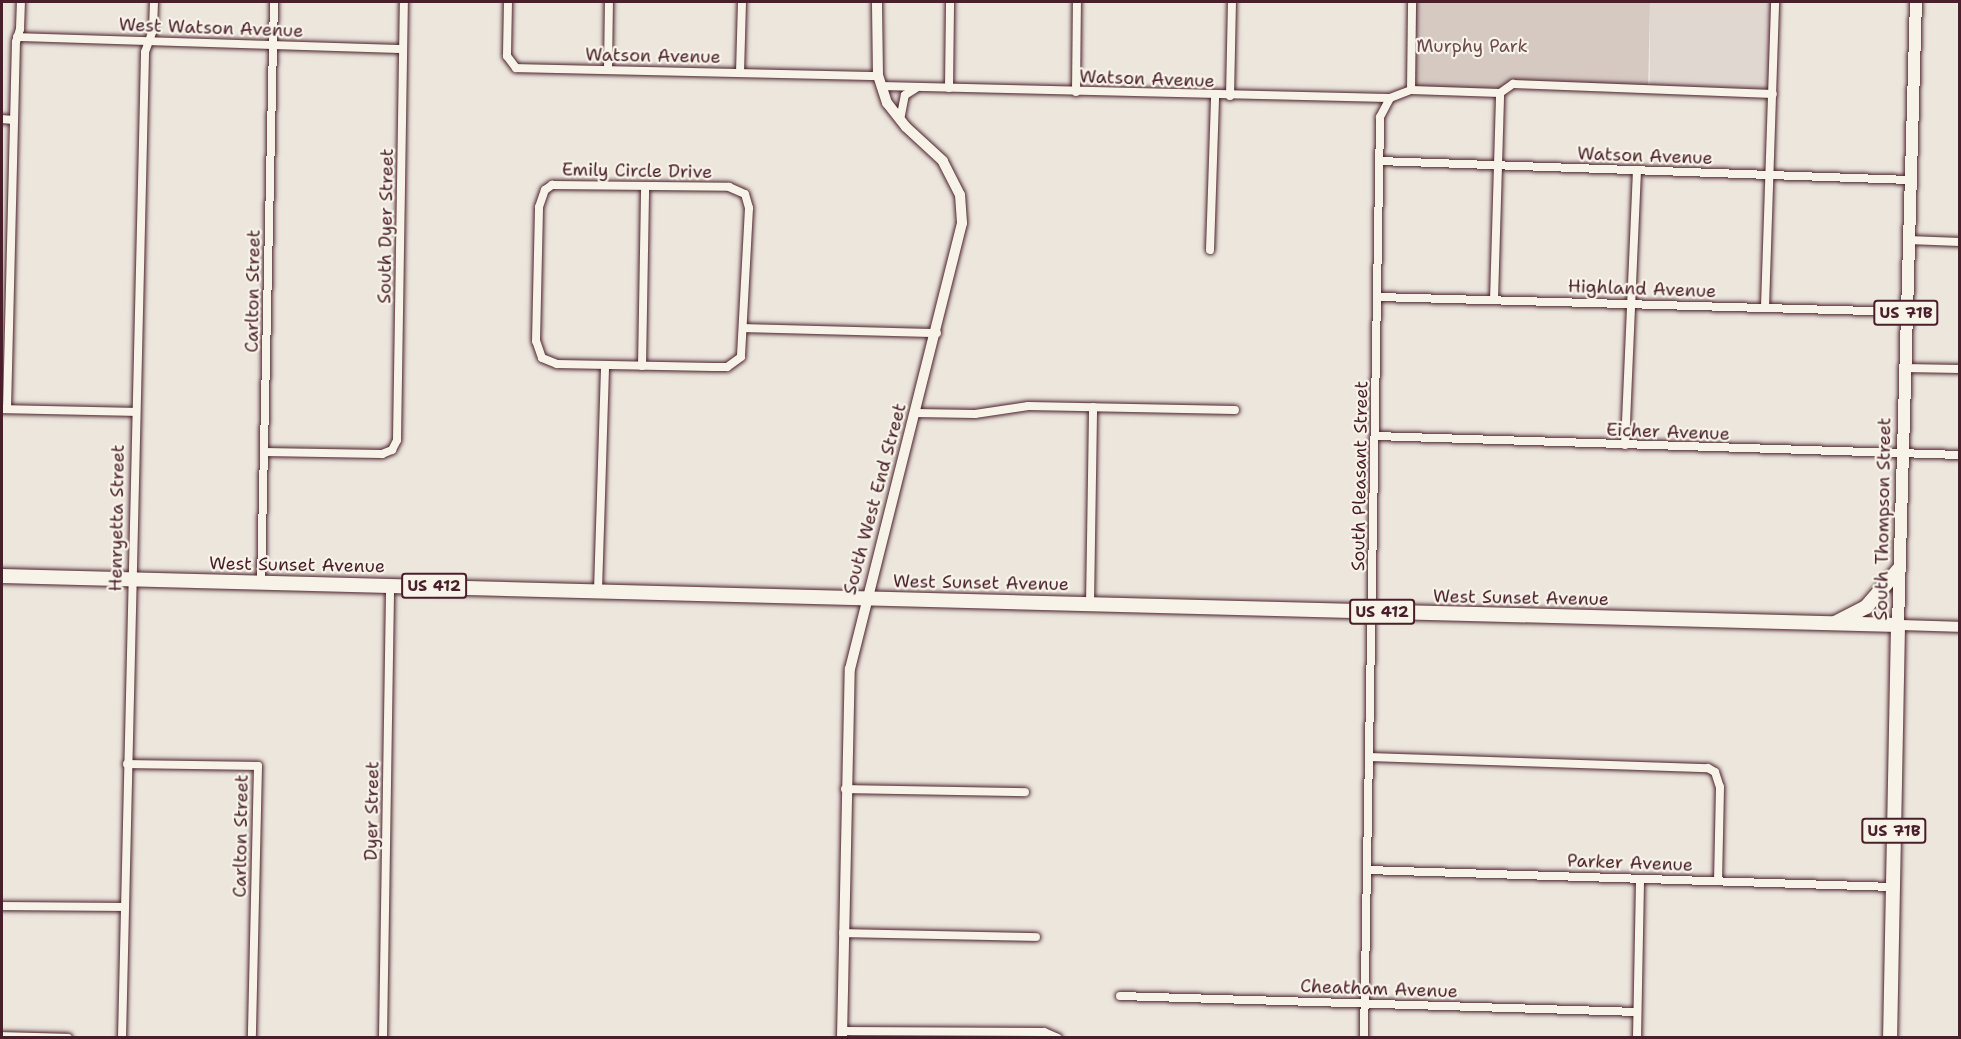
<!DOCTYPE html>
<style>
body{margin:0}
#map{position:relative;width:1961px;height:1039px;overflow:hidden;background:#ece6dd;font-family:"Shantell Sans",sans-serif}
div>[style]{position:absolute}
.built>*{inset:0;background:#e0d7d0;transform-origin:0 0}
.green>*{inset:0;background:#d5c9c2}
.roads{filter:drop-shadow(0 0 2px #4a1f2b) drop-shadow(0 0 2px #4a1f2b)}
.street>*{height:8px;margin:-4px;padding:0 4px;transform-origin:4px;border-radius:4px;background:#f7f3e8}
.secondary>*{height:10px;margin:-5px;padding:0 5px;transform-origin:5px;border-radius:5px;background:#f7f3e8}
.primary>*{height:12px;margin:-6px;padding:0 6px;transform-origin:6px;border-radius:6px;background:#f7f3e8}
.highway>*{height:14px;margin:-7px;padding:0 7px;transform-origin:7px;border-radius:7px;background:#f7f3e8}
span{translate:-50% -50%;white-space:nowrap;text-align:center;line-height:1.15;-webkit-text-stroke:4.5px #f7f3e8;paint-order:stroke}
.shield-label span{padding:2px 4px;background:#f7f3e8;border:2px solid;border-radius:4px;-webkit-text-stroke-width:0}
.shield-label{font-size:16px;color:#4a1f2b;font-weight:700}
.street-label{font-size:18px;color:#4a1f2b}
.park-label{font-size:18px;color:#6d4a51}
.frame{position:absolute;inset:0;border:3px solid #4a1f2b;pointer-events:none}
</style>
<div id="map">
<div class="built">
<i style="left:1650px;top:2px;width:125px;height:87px"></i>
</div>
<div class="green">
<i style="clip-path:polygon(1412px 2px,1650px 2px,1648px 89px,1513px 84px,1500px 93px,1411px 90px)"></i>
</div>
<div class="roads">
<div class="street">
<i style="left:508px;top:2px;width:54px;rotate:91.1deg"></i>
<i style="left:507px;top:56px;width:15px;rotate:53deg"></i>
<i style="left:516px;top:68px;width:362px;rotate:1.3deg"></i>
<i style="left:17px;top:37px;width:386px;rotate:1.8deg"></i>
<i style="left:608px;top:70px;width:68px;rotate:-89.2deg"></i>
<i style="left:740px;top:73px;width:71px;rotate:-88.4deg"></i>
<i style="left:881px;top:86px;width:509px;rotate:1.35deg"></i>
<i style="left:1390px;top:98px;width:22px;rotate:-21deg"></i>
<i style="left:1411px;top:90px;width:89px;rotate:1.9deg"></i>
<i style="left:1500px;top:93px;width:16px;rotate:-35deg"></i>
<i style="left:1513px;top:84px;width:260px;rotate:2.2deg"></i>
<i style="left:949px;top:88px;width:86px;rotate:-89.3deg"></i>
<i style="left:1411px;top:90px;width:88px;rotate:-89.3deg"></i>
<i style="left:1076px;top:92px;width:90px;rotate:-89.4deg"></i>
<i style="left:1230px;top:96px;width:94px;rotate:-88.8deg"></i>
<i style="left:2px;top:119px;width:11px;rotate:5deg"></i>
<i style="left:900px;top:120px;width:25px;rotate:-79deg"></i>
<i style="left:905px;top:95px;width:13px;rotate:-32deg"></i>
<i style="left:1379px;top:161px;width:530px;rotate:2.05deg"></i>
<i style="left:552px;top:185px;width:177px;rotate:0.6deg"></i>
<i style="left:729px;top:187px;width:17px;rotate:24deg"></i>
<i style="left:745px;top:194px;width:15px;rotate:74deg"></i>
<i style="left:749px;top:208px;width:149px;rotate:93.1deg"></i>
<i style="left:741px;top:357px;width:17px;rotate:144deg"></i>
<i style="left:727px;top:367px;width:14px;rotate:180deg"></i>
<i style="left:713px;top:367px;width:156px;rotate:-178.9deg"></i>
<i style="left:557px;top:364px;width:16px;rotate:-158deg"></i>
<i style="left:542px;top:358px;width:18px;rotate:-109deg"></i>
<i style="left:536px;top:341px;width:134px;rotate:-88.7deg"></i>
<i style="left:539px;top:207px;width:18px;rotate:-71deg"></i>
<i style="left:545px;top:190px;width:9px;rotate:-36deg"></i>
<i style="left:1908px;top:240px;width:52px;rotate:2.2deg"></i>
<i style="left:1210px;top:250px;width:154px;rotate:-88.1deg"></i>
<i style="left:1378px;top:297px;width:528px;rotate:1.63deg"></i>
<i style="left:1494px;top:300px;width:207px;rotate:-88.3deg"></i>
<i style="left:1765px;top:307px;width:305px;rotate:-88.1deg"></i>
<i style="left:745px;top:328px;width:192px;rotate:1.5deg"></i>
<i style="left:642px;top:366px;width:180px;rotate:-89deg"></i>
<i style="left:1904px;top:368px;width:56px;rotate:1deg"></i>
<i style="left:2px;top:409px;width:133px;rotate:1.3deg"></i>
<i style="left:7px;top:409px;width:367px;rotate:-88.6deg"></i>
<i style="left:16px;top:42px;width:14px;rotate:-73deg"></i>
<i style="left:20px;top:29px;width:27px;rotate:-88deg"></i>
<i style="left:915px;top:413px;width:60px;rotate:1deg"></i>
<i style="left:975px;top:414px;width:54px;rotate:-8.6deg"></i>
<i style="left:1028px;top:406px;width:207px;rotate:1.1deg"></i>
<i style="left:1375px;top:436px;width:585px;rotate:1.86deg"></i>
<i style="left:1625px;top:445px;width:274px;rotate:-87.5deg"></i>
<i style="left:264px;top:452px;width:118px;rotate:1deg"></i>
<i style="left:382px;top:454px;width:11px;rotate:-22deg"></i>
<i style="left:392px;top:450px;width:11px;rotate:-63deg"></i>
<i style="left:397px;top:440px;width:438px;rotate:-89.1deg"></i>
<i style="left:261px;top:582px;width:580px;rotate:-88.72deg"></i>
<i style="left:598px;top:591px;width:226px;rotate:-88.2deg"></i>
<i style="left:1090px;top:604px;width:197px;rotate:-89.1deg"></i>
<i style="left:1369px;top:757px;width:339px;rotate:1.9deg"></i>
<i style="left:1708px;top:768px;width:8px;rotate:30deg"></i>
<i style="left:1715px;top:772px;width:16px;rotate:72deg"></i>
<i style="left:1720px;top:787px;width:94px;rotate:91.2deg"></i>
<i style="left:127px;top:764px;width:131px;rotate:0.9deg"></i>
<i style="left:258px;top:766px;width:272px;rotate:91.3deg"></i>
<i style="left:845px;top:789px;width:180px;rotate:1deg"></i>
<i style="left:1367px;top:870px;width:525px;rotate:1.85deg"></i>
<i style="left:2px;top:906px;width:122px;rotate:0.5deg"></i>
<i style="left:843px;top:933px;width:193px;rotate:1.2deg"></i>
<i style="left:1120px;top:996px;width:517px;rotate:1.77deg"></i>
<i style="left:842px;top:1031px;width:202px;rotate:0.3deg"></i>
<i style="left:1044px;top:1032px;width:15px;rotate:23deg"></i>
<i style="left:2px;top:1036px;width:66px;rotate:1.7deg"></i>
<i style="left:122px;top:1038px;width:986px;rotate:-88.66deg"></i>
<i style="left:145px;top:52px;width:23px;rotate:-70deg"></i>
<i style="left:153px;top:30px;width:28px;rotate:-88deg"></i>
<i style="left:383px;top:1038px;width:453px;rotate:-89.1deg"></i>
<i style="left:1364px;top:1038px;width:921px;rotate:-89deg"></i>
<i style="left:1380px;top:117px;width:21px;rotate:-62deg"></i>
<i style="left:1637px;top:1038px;width:159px;rotate:-88.9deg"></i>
</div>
<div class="secondary">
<i style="left:1898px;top:625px;width:62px;rotate:1.8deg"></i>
<i style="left:842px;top:1038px;width:369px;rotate:-88.8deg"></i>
<i style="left:850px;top:669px;width:460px;rotate:-75.9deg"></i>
<i style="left:962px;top:223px;width:28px;rotate:-94deg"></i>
<i style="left:960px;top:195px;width:38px;rotate:-117deg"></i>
<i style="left:943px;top:161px;width:50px;rotate:-137.4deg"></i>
<i style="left:906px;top:127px;width:31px;rotate:-128deg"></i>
<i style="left:887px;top:103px;width:28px;rotate:-108deg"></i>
<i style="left:878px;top:76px;width:74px;rotate:-90.8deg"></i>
</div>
<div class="primary">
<i style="left:1898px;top:625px;width:623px;rotate:-88.35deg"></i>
</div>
<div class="highway">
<i style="left:2px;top:576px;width:1897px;rotate:1.48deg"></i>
<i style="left:1898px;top:625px;width:413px;rotate:91.1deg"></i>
<i style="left:1835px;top:623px;width:35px;rotate:-27deg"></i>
<i style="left:1866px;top:607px;width:50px;rotate:-49deg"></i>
</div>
</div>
<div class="shield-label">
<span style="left:1906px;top:313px">US 71B</span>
<span style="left:434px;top:586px">US 412</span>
<span style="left:1382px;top:612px">US 412</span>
<span style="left:1894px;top:831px">US 71B</span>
</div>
<div class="street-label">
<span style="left:211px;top:28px;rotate:2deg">West Watson Avenue</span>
<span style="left:653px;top:56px;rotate:1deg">Watson Avenue</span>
<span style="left:1147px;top:79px;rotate:2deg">Watson Avenue</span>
<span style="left:1645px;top:156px;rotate:2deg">Watson Avenue</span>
<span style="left:637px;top:171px;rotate:1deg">Emily Circle Drive</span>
<span style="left:386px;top:226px;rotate:-89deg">South Dyer Street</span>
<span style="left:1642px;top:289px;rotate:2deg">Highland Avenue</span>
<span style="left:253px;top:291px;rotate:-89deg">Carlton Street</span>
<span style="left:1668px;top:432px;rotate:2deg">Eicher Avenue</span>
<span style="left:1360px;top:476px;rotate:-89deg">South Pleasant Street</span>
<span style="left:875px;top:499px;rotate:-75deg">South West End Street</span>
<span style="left:117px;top:518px;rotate:-89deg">Henryetta Street</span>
<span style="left:1883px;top:519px;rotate:-89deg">South Thompson Street</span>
<span style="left:297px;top:565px;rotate:1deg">West Sunset Avenue</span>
<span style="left:981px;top:583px;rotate:1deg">West Sunset Avenue</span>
<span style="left:1521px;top:598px;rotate:1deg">West Sunset Avenue</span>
<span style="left:372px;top:811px;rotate:-89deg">Dyer Street</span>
<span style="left:241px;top:836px;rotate:-89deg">Carlton Street</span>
<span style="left:1630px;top:863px;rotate:2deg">Parker Avenue</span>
<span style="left:1379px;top:989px;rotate:2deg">Cheatham Avenue</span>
</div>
<div class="park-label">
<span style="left:1472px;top:46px">Murphy Park</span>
</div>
<div class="frame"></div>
</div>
